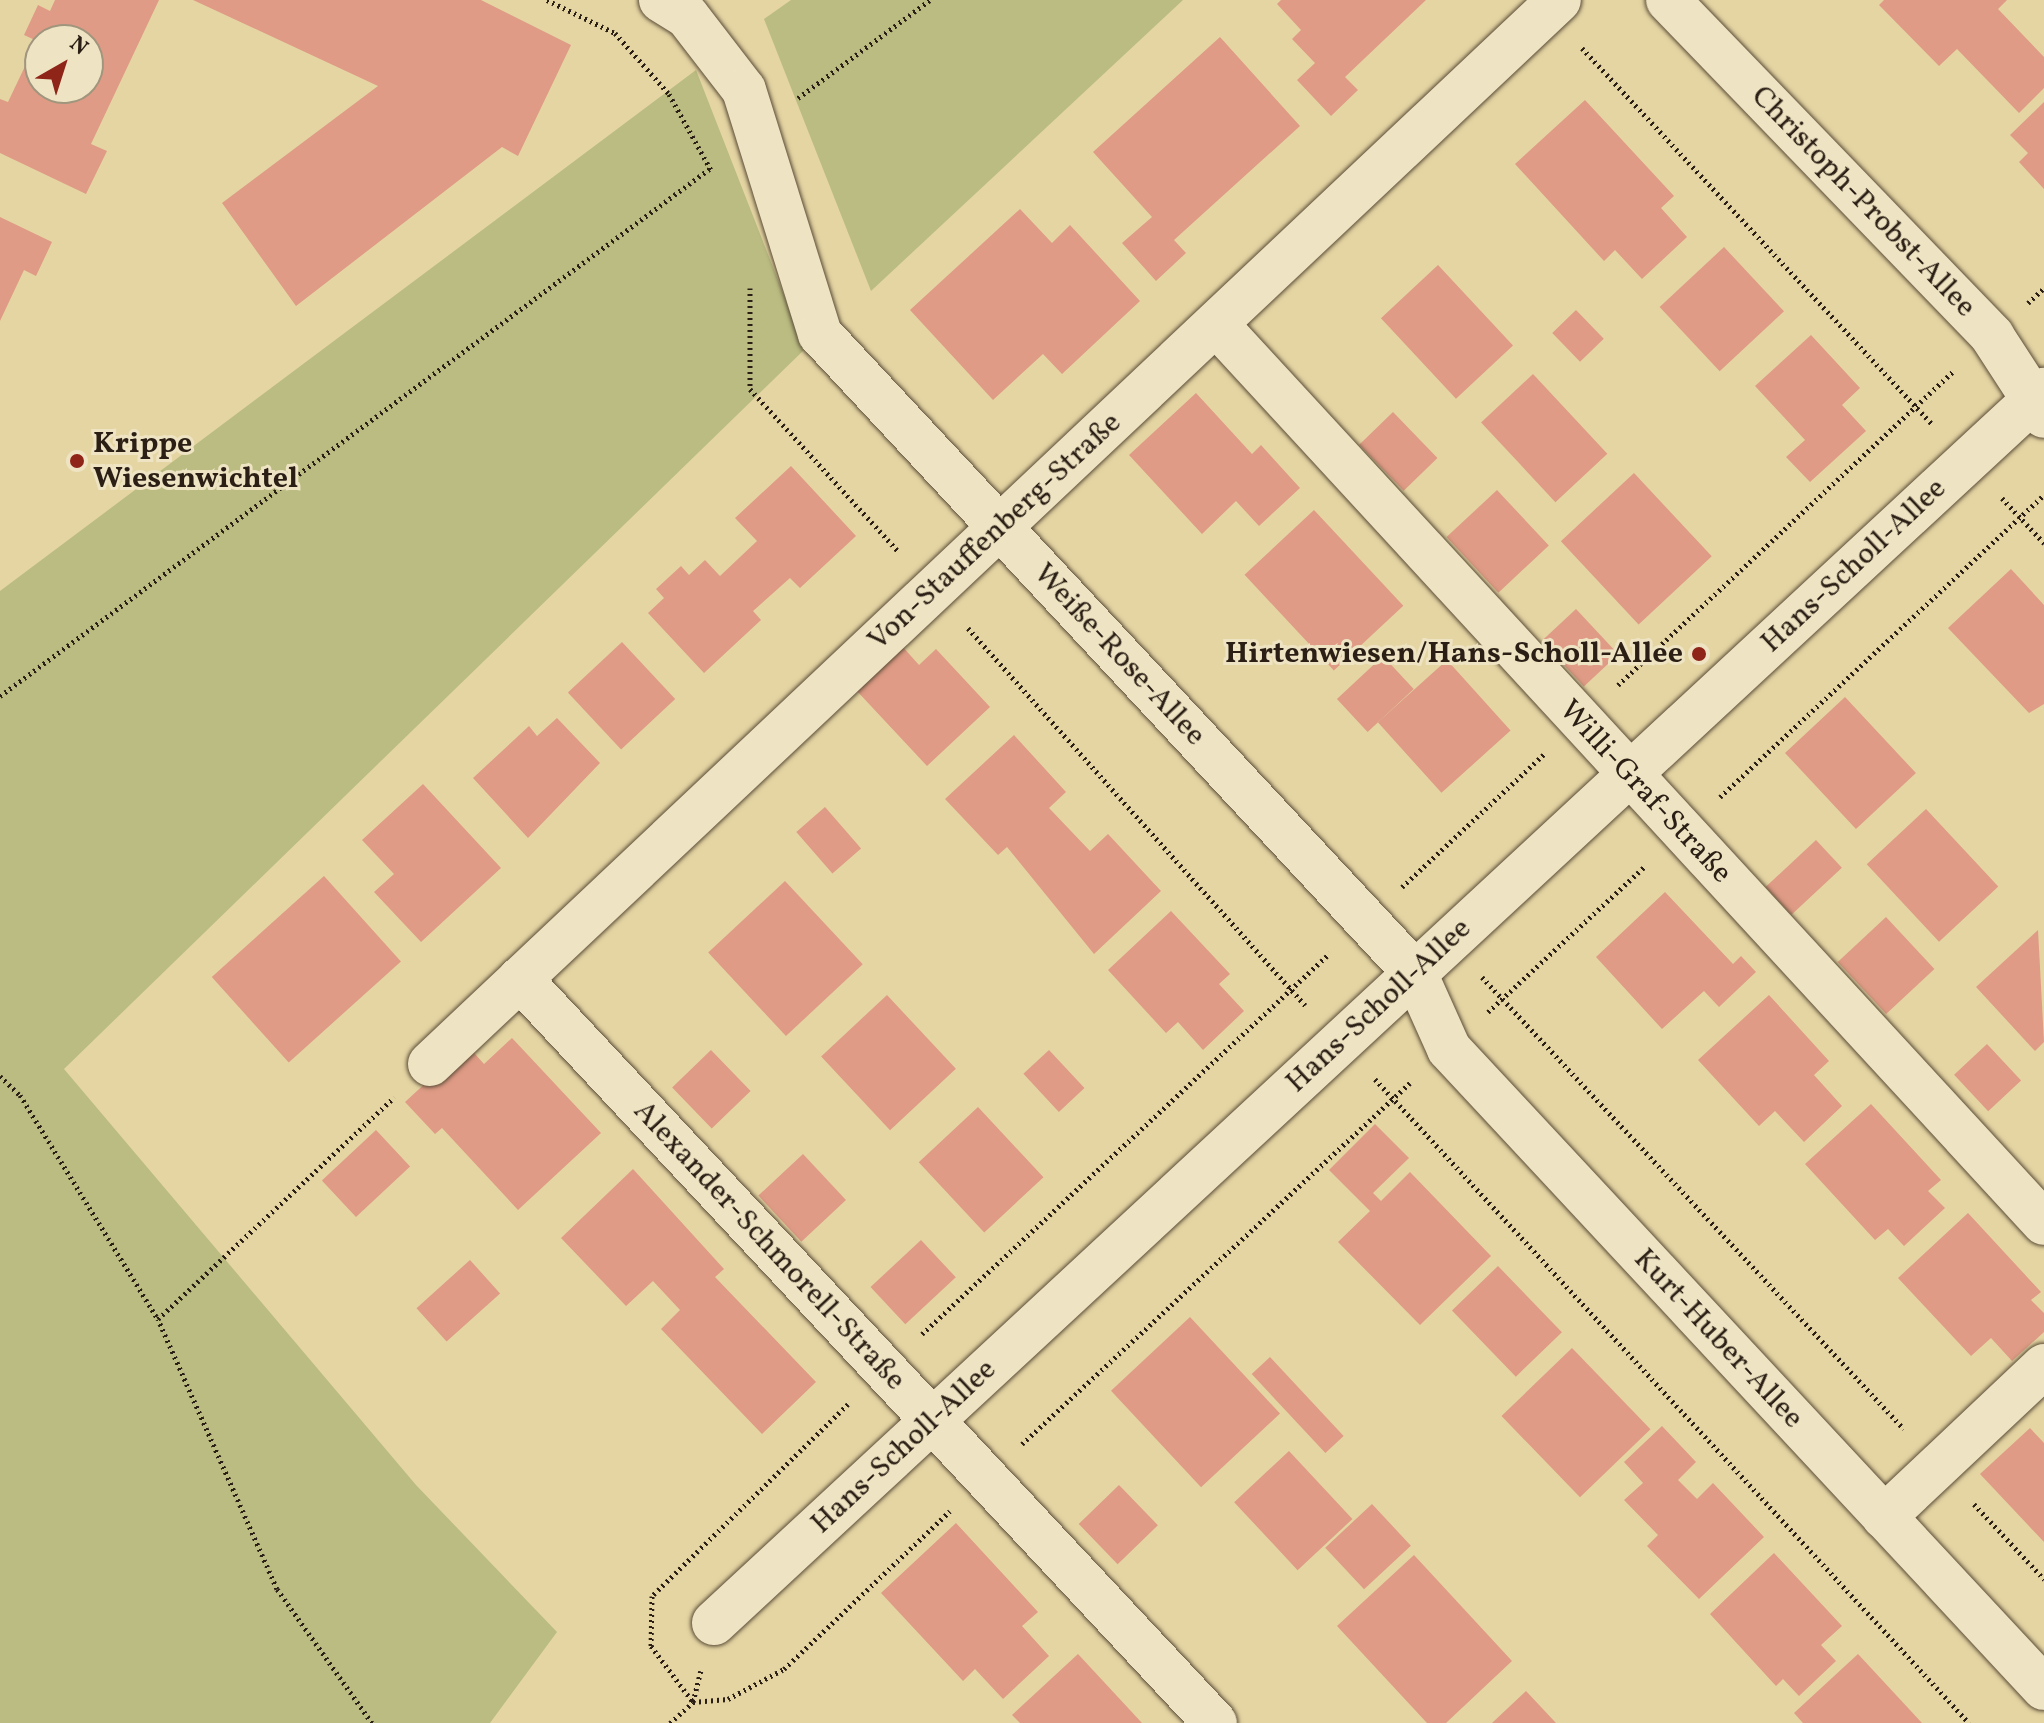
<!DOCTYPE html>
<meta charset="utf-8">
<style>
body{margin:0}
#map{position:relative;width:2044px;height:1723px;overflow:hidden;background:#e5d5a3;font-family:Vollkorn,serif}
div>[style]{position:absolute}
.green>*{inset:0;background:#babc82}
.building>*{inset:0;background:#df9b85;transform-origin:0 0}
.path>*{height:5px;margin-top:-2.5px;transform-origin:0;background:repeating-linear-gradient(90deg,#2b1f15 0 2px,transparent 0 6px)}
.roads{filter:drop-shadow(0 0 2px #5a4c38) drop-shadow(0 0 2px #5a4c38)}
.minor>*{height:44px;margin:-22px;padding:0 22px;transform-origin:22px;border-radius:22px;background:#eee4c3}
.dots>*{width:22px;height:22px;translate:-50% -50%;box-sizing:border-box;border:4px solid #eee4c3;border-radius:50%}
span{translate:-50% -50%;white-space:nowrap;text-align:center;line-height:1.15;-webkit-text-stroke:6px #eee4c3;paint-order:stroke}
.street-label{font-size:30px;color:#2b1f15}
.poi-label{font-size:30px;color:#2b1f15;font-weight:700}
.left{translate:0 -50%;text-align:left}
.right{translate:-100% -50%;text-align:right}
.north{position:absolute;left:24px;top:24px;width:80px;height:80px;box-sizing:border-box;background:#eee4c3;border:2px solid #a0957d;border-radius:50%;rotate:39deg;font-size:22px;font-weight:700;line-height:32px;text-align:center;color:#2b1f15}
.north::after{content:'';display:block;margin:auto;width:28px;height:36px;background:#8f2418;clip-path:polygon(50% 0,100% 100%,50% 72%,0 100%)}
</style>
<div id="map">
<div class="green">
<i style="clip-path:polygon(791px 0,1183px 0,871px 291px,764px 19px)"></i>
<i style="clip-path:polygon(696px 70px,805px 349px,64px 1069px,416px 1485px,557px 1632px,490px 1723px,0 1723px,0 591px)"></i>
</div>
<div class="building">
<i style="clip-path:polygon(evenodd,55px 0,159px 0,91px 144px,107px 151px,86px 194px,0 153px,0 99px,8px 102px,37px 41px,24px 35px,38px 5px,50px 11px,55px 0,40px 40px,88px 40px,88px 88px,40px 88px,40px 40px)"></i>
<i style="clip-path:polygon(193px 0,481px 0,571px 45px,518px 156px,502px 147px,296px 306px,222px 203px,378px 86px)"></i>
<i style="clip-path:polygon(1281px 0,1426px 0,1345px 77px,1358px 90px,1331px 116px,1297px 80px,1315px 63px,1292px 39px,1301px 30px,1277px 4px)"></i>
<i style="clip-path:polygon(1884px 0,2007px 0,1998px 9px,2044px 57px,2044px 88px,2019px 113px,1957px 49px,1939px 66px,1879px 5px)"></i>
<i style="clip-path:polygon(1220px 37px,1300px 126px,1174px 240px,1186px 253px,1156px 281px,1122px 243px,1152px 217px,1093px 152px)"></i>
<i style="clip-path:polygon(1585px 100px,1674px 196px,1661px 208px,1687px 237px,1642px 279px,1615px 250px,1604px 261px,1515px 164px)"></i>
<i style="clip-path:polygon(2044px 102px,2044px 189px,2019px 162px,2028px 153px,2010px 135px)"></i>
<i style="clip-path:polygon(1020px 209px,1052px 243px,1070px 225px,1140px 301px,1062px 374px,1043px 354px,993px 400px,910px 310px)"></i>
<i style="clip-path:polygon(0 217px,52px 242px,36px 276px,24px 270px,0 321px)"></i>
<i style="left:1724px;top:247px;width:88px;height:88px;rotate:47deg"></i>
<i style="left:1438px;top:265px;width:110px;height:78px;rotate:47deg"></i>
<i style="left:1576px;top:310px;width:40px;height:33px;rotate:46deg"></i>
<i style="clip-path:polygon(1811px 335px,1860px 388px,1842px 405px,1866px 431px,1810px 482px,1786px 457px,1805px 440px,1755px 386px)"></i>
<i style="left:1533px;top:374px;width:109px;height:71px;rotate:47deg"></i>
<i style="clip-path:polygon(1196px 393px,1252px 454px,1261px 445px,1300px 488px,1259px 526px,1236px 501px,1202px 534px,1129px 455px)"></i>
<i style="left:1393px;top:412px;width:64px;height:47px;rotate:46deg"></i>
<i style="clip-path:polygon(791px 466px,856px 536px,800px 588px,790px 578px,753px 611px,761px 620px,704px 673px,648px 613px,664px 598px,656px 589px,681px 566px,689px 575px,705px 560px,720px 576px,757px 541px,735px 518px)"></i>
<i style="left:1634px;top:473px;width:114px;height:100px;rotate:47deg"></i>
<i style="left:1497px;top:490px;width:76px;height:69px;rotate:47deg"></i>
<i style="left:1314px;top:510px;width:131px;height:95px;rotate:47deg"></i>
<i style="clip-path:polygon(2011px 569px,2044px 605px,2044px 704px,2029px 713px,1948px 628px)"></i>
<i style="left:1576px;top:609px;width:62px;height:47px;rotate:47deg"></i>
<i style="left:622px;top:642px;width:78px;height:74px;rotate:47deg"></i>
<i style="clip-path:polygon(902px 646px,919px 665px,936px 649px,990px 707px,927px 766px,856px 690px)"></i>
<i style="left:1383px;top:656px;width:45px;height:63px;rotate:47deg"></i>
<i style="left:1447px;top:660px;width:95px;height:93px;rotate:48deg"></i>
<i style="left:1845px;top:697px;width:104px;height:82px;rotate:47deg"></i>
<i style="clip-path:polygon(557px 718px,600px 763px,528px 838px,473px 778px,529px 726px,537px 736px)"></i>
<i style="clip-path:polygon(1014px 735px,1066px 792px,1049px 808px,1090px 851px,1108px 834px,1161px 891px,1094px 954px,1007px 847px,998px 855px,945px 799px)"></i>
<i style="clip-path:polygon(423px 784px,501px 868px,421px 942px,374px 892px,394px 874px,362px 840px)"></i>
<i style="left:825px;top:807px;width:55px;height:38px;rotate:49deg"></i>
<i style="left:1926px;top:809px;width:106px;height:81px;rotate:47deg"></i>
<i style="left:1816px;top:840px;width:38px;height:69px;rotate:47deg"></i>
<i style="left:324px;top:876px;width:115px;height:151px;rotate:48deg"></i>
<i style="left:785px;top:881px;width:114px;height:105px;rotate:47deg"></i>
<i style="clip-path:polygon(1665px 892px,1733px 964px,1741px 956px,1756px 972px,1719px 1007px,1704px 991px,1662px 1029px,1596px 957px)"></i>
<i style="clip-path:polygon(1171px 911px,1230px 974px,1219px 984px,1244px 1011px,1203px 1050px,1178px 1022px,1166px 1033px,1108px 970px)"></i>
<i style="left:1886px;top:917px;width:71px;height:66px;rotate:47deg"></i>
<i style="clip-path:polygon(2038px 930px,2044px 1042px,2035px 1051px,1976px 987px)"></i>
<i style="left:887px;top:995px;width:101px;height:90px;rotate:47deg"></i>
<i style="clip-path:polygon(1769px 995px,1829px 1061px,1814px 1075px,1842px 1106px,1804px 1142px,1775px 1111px,1759px 1126px,1698px 1060px)"></i>
<i style="clip-path:polygon(512px 1038px,601px 1133px,518px 1210px,442px 1128px,435px 1134px,405px 1102px,467px 1045px,484px 1064px)"></i>
<i style="left:1987px;top:1044px;width:50px;height:45px;rotate:47deg"></i>
<i style="left:711px;top:1050px;width:57px;height:54px;rotate:46deg"></i>
<i style="left:1049px;top:1050px;width:52px;height:35px;rotate:47deg"></i>
<i style="clip-path:polygon(1871px 1104px,1941px 1180px,1928px 1191px,1945px 1208px,1904px 1246px,1888px 1229px,1875px 1240px,1805px 1164px)"></i>
<i style="left:978px;top:1107px;width:96px;height:81px;rotate:47deg"></i>
<i style="clip-path:polygon(1375px 1124px,1409px 1158px,1373px 1193px,1381px 1201px,1410px 1172px,1491px 1256px,1420px 1325px,1338px 1242px,1370px 1211px,1329px 1170px)"></i>
<i style="left:376px;top:1130px;width:50px;height:74px;rotate:47deg"></i>
<i style="left:803px;top:1154px;width:63px;height:61px;rotate:47deg"></i>
<i style="clip-path:polygon(633px 1169px,724px 1269px,715px 1277px,816px 1382px,762px 1434px,661px 1329px,680px 1310px,653px 1281px,626px 1306px,561px 1238px)"></i>
<i style="clip-path:polygon(1968px 1213px,2041px 1292px,2031px 1300px,2044px 1313px,2044px 1332px,2012px 1361px,1991px 1338px,1971px 1356px,1898px 1278px)"></i>
<i style="left:921px;top:1240px;width:51px;height:69px;rotate:47deg"></i>
<i style="left:470px;top:1260px;width:45px;height:72px;rotate:48deg"></i>
<i style="left:1498px;top:1266px;width:92px;height:64px;rotate:46deg"></i>
<i style="left:1190px;top:1317px;width:132px;height:108px;rotate:47deg"></i>
<i style="left:1572px;top:1348px;width:113px;height:98px;rotate:46deg"></i>
<i style="left:1270px;top:1357px;width:108px;height:25px;rotate:47deg"></i>
<i style="clip-path:polygon(1662px 1426px,1696px 1462px,1678px 1480px,1697px 1499px,1713px 1483px,1764px 1537px,1699px 1599px,1647px 1546px,1658px 1535px,1624px 1500px,1643px 1483px,1624px 1462px)"></i>
<i style="clip-path:polygon(2030px 1428px,2044px 1443px,2044px 1542px,1980px 1474px)"></i>
<i style="left:1289px;top:1451px;width:93px;height:75px;rotate:47deg"></i>
<i style="left:1119px;top:1485px;width:56px;height:56px;rotate:46deg"></i>
<i style="left:1372px;top:1504px;width:57px;height:64px;rotate:47deg"></i>
<i style="clip-path:polygon(956px 1523px,1038px 1612px,1022px 1626px,1049px 1656px,1003px 1699px,975px 1669px,963px 1681px,881px 1593px)"></i>
<i style="clip-path:polygon(1774px 1553px,1842px 1626px,1821px 1645px,1836px 1661px,1799px 1696px,1783px 1679px,1776px 1686px,1710px 1614px)"></i>
<i style="clip-path:polygon(1414px 1555px,1512px 1661px,1446px 1723px,1427px 1723px,1337px 1626px)"></i>
<i style="clip-path:polygon(1078px 1654px,1142px 1723px,1020px 1723px,1012px 1715px)"></i>
<i style="clip-path:polygon(1858px 1654px,1922px 1723px,1803px 1723px,1794px 1713px)"></i>
<i style="clip-path:polygon(1526px 1691px,1556px 1723px,1492px 1723px)"></i>
</div>
<div class="path">
<i style="left:547px;top:0;width:76px;rotate:25.9deg"></i>
<i style="left:615px;top:33px;width:81px;rotate:48.5deg"></i>
<i style="left:669px;top:94px;width:89px;rotate:61.1deg"></i>
<i style="left:1582px;top:48px;width:514px;rotate:47.05deg"></i>
<i style="left:798px;top:98px;width:164px;rotate:-36.6deg"></i>
<i style="left:750px;top:288px;width:101px;rotate:90deg"></i>
<i style="left:750px;top:389px;width:221px;rotate:47.6deg"></i>
<i style="left:2028px;top:303px;width:22px;rotate:-43deg"></i>
<i style="left:2002px;top:498px;width:62px;rotate:47deg"></i>
<i style="left:968px;top:628px;width:506px;rotate:48.21deg"></i>
<i style="left:1618px;top:685px;width:458px;rotate:-43.1deg"></i>
<i style="left:0;top:696px;width:887px;rotate:-36.61deg"></i>
<i style="left:1720px;top:797px;width:443px;rotate:-43deg"></i>
<i style="left:1402px;top:887px;width:195px;rotate:-43.1deg"></i>
<i style="left:1482px;top:977px;width:618px;rotate:46.97deg"></i>
<i style="left:1488px;top:1012px;width:214px;rotate:-42.9deg"></i>
<i style="left:0;top:1076px;width:28px;rotate:44deg"></i>
<i style="left:20px;top:1095px;width:263px;rotate:58.4deg"></i>
<i style="left:1375px;top:1079px;width:876px;rotate:47.31deg"></i>
<i style="left:922px;top:1334px;width:558px;rotate:-43.04deg"></i>
<i style="left:848px;top:1404px;width:274px;rotate:135.6deg"></i>
<i style="left:652px;top:1596px;width:50px;rotate:91.1deg"></i>
<i style="left:651px;top:1646px;width:70px;rotate:53.1deg"></i>
<i style="left:693px;top:1702px;width:35px;rotate:-5deg"></i>
<i style="left:728px;top:1699px;width:64px;rotate:-28.2deg"></i>
<i style="left:784px;top:1669px;width:229px;rotate:-43.6deg"></i>
<i style="left:1022px;top:1444px;width:530px;rotate:-42.94deg"></i>
<i style="left:1974px;top:1504px;width:103px;rotate:47deg"></i>
<i style="left:372px;top:1723px;width:164px;rotate:-125.3deg"></i>
<i style="left:277px;top:1589px;width:295px;rotate:-113.8deg"></i>
<i style="left:158px;top:1319px;width:324px;rotate:-43.2deg"></i>
<i style="left:670px;top:1723px;width:31px;rotate:-42deg"></i>
<i style="left:693px;top:1702px;width:32px;rotate:-76deg"></i>
</div>
<div class="roads">
<div class="minor">
<i style="left:661px;top:0;width:31px;rotate:32deg"></i>
<i style="left:687px;top:16px;width:93px;rotate:52.4deg"></i>
<i style="left:744px;top:90px;width:256px;rotate:72.7deg"></i>
<i style="left:820px;top:334px;width:873px;rotate:47.04deg"></i>
<i style="left:1415px;top:973px;width:83px;rotate:65.9deg"></i>
<i style="left:1449px;top:1049px;width:873px;rotate:47.04deg"></i>
<i style="left:1668px;top:0;width:467px;rotate:46deg"></i>
<i style="left:1992px;top:336px;width:95px;rotate:57deg"></i>
<i style="left:1216px;top:324px;width:1222px;rotate:47.35deg"></i>
<i style="left:520px;top:979px;width:1018px;rotate:46.95deg"></i>
<i style="left:430px;top:1064px;width:1551px;rotate:-43.3deg"></i>
<i style="left:1884px;top:1517px;width:220px;rotate:-43.3deg"></i>
<i style="left:714px;top:1623px;width:1814px;rotate:-42.83deg"></i>
</div>
</div>
<div class="dots">
<i style="left:77px;top:461px;background:#8f2418"></i>
<i style="left:1699px;top:654px;background:#8f2418"></i>
</div>
<div class="street-label">
<span style="left:1863px;top:202px;rotate:46deg">Christoph-Probst-Allee</span>
<span style="left:995px;top:532px;rotate:-43deg">Von-Stauffenberg-Straße</span>
<span style="left:1854px;top:566px;rotate:-43deg">Hans-Scholl-Allee</span>
<span style="left:1119px;top:655px;rotate:47deg">Weiße-Rose-Allee</span>
<span style="left:1645px;top:792px;rotate:47deg">Willi-Graf-Straße</span>
<span style="left:1379px;top:1006px;rotate:-43deg">Hans-Scholl-Allee</span>
<span style="left:769px;top:1246px;rotate:47deg">Alexander-Schmorell-Straße</span>
<span style="left:1718px;top:1339px;rotate:47deg">Kurt-Huber-Allee</span>
<span style="left:904px;top:1447px;rotate:-43deg">Hans-Scholl-Allee</span>
</div>
<div class="poi-label">
<span class="left" style="left:93px;top:461px">Krippe<br>Wiesenwichtel</span>
<span class="right" style="left:1683px;top:654px">Hirtenwiesen/Hans-Scholl-Allee</span>
</div>
<div class="north">N</div>
</div>
